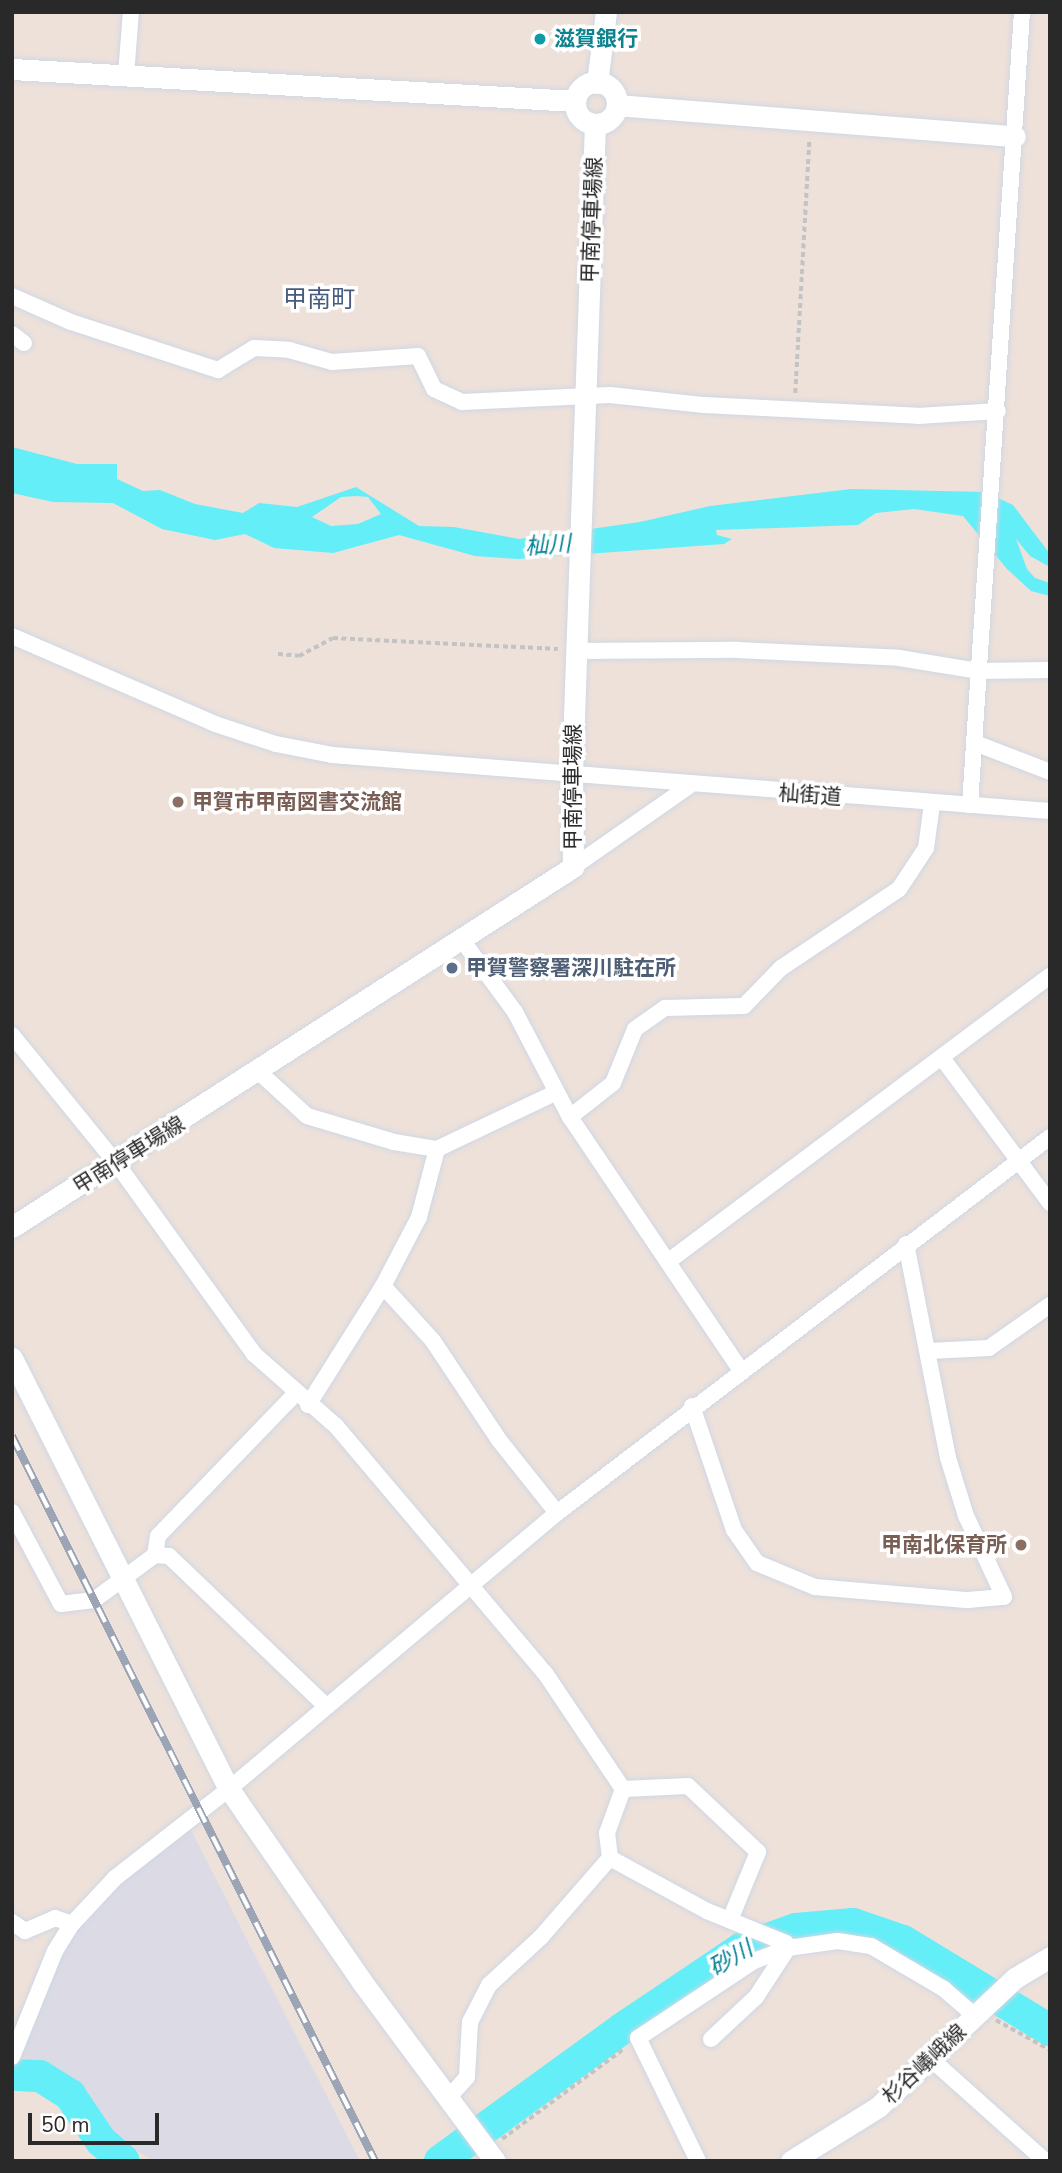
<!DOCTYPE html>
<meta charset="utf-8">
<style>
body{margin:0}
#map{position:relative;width:1062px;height:2173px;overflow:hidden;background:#ede1da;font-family:"Nunito Sans","Noto Sans JP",sans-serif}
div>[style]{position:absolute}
.industrial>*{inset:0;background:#dcdbe5}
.water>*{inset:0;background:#64eef8}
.river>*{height:32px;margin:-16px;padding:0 16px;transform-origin:16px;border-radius:16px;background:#64eef8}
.path>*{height:3.5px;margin-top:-1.75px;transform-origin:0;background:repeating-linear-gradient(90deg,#c3c3c3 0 5px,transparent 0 8.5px)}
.roads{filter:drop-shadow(0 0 2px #cfd7e4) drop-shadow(0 0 2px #cfd7e4)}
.street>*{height:16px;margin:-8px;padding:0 8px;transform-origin:8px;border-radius:8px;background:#fff}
.secondary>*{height:21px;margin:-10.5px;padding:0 10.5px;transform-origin:10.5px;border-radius:10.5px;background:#fff}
.secondary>.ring{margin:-10.5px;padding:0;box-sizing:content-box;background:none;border:21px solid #fff;border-radius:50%}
.rail>*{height:8px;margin-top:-4px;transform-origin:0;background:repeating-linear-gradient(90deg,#fff 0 16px,#9ca5b6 0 32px);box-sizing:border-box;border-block:2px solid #9ca5b6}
.dots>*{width:19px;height:19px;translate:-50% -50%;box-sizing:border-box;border:4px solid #fff;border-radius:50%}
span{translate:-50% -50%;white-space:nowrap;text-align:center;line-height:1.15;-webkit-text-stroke:7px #fff;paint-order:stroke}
.culture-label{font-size:21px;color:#0d838f;font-weight:700}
.left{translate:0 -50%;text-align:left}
.street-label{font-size:21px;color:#292929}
.education-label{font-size:21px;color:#785e54;font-weight:700}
.right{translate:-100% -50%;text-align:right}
.service-label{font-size:21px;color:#4e5e75;font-weight:700}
.water-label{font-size:23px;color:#048196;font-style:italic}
.quarter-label{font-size:24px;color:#465b7e}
.frame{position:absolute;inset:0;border:14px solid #292929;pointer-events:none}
.scale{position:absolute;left:28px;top:2113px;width:131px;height:32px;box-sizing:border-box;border:4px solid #292929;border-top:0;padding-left:9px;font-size:21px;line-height:24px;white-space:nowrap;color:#292929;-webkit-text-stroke:5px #fff;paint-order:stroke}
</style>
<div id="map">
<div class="industrial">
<i style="clip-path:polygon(189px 1826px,360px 2161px,153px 2161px,108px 2132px,73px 2079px,20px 2056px,64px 1949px,98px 1898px)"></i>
</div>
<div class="water">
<i style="clip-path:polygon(evenodd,12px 447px,77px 464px,117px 464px,117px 479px,143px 491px,160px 490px,195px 504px,243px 513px,259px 503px,297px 507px,356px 487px,419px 526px,454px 527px,519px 539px,640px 522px,710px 506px,851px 489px,985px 492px,1013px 505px,1050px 554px,1050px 567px,1030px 556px,1016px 539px,1027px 569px,1035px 578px,1050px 583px,1050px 596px,1031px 591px,1007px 569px,963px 516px,914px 509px,876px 513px,858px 525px,716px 530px,717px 535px,732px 539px,724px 544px,518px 559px,475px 556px,399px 535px,333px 553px,274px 548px,245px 534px,215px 540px,162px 529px,113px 503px,53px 502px,12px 493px,12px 447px,357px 496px,368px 497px,381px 514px,358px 524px,331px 526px,312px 517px,341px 497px,357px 496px)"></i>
</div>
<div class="river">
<i style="left:18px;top:2075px;width:22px;rotate:3deg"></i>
<i style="left:40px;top:2076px;width:36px;rotate:32deg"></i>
<i style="left:70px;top:2095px;width:55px;rotate:56deg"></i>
<i style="left:101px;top:2141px;width:30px;rotate:41deg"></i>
<i style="left:440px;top:2161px;width:226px;rotate:-36deg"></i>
<i style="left:623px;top:2028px;width:143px;rotate:-33.9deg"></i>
<i style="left:742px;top:1948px;width:57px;rotate:-19.4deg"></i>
<i style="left:796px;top:1929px;width:57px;rotate:-5deg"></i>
<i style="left:853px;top:1924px;width:53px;rotate:18.8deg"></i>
<i style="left:903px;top:1941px;width:172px;rotate:31.2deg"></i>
</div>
<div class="path">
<i style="left:795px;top:393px;width:254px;rotate:-86.8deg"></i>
<i style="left:278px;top:654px;width:21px;rotate:5deg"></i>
<i style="left:299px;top:656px;width:38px;rotate:-28deg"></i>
<i style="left:333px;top:638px;width:225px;rotate:2.8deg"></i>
<i style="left:996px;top:2020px;width:62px;rotate:29.1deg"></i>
<i style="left:502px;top:2139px;width:153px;rotate:-36.5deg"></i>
</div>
<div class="roads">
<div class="street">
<i style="left:126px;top:75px;width:63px;rotate:-85.5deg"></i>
<i style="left:12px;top:296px;width:64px;rotate:23.8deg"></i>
<i style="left:71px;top:322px;width:155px;rotate:18.1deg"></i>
<i style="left:218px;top:370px;width:42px;rotate:-31.4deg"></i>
<i style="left:254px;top:348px;width:35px;rotate:3deg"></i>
<i style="left:289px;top:350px;width:45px;rotate:15.6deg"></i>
<i style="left:332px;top:362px;width:86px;rotate:-4deg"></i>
<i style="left:418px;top:356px;width:37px;rotate:64deg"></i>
<i style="left:434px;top:389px;width:31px;rotate:25deg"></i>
<i style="left:462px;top:402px;width:148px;rotate:-2.7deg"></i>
<i style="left:610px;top:395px;width:95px;rotate:6.1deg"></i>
<i style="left:704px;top:405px;width:214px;rotate:2.9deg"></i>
<i style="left:918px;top:416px;width:80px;rotate:-3.6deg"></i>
<i style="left:12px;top:334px;width:15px;rotate:37deg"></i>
<i style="left:12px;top:636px;width:221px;rotate:23.4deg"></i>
<i style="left:215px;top:724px;width:64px;rotate:18.2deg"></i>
<i style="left:276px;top:744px;width:57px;rotate:11.1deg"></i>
<i style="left:332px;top:755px;width:720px;rotate:4.46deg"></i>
<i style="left:575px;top:651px;width:163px;rotate:-0.4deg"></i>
<i style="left:738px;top:650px;width:161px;rotate:2.8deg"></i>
<i style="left:899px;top:658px;width:80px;rotate:9.3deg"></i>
<i style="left:978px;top:671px;width:72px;rotate:-0.8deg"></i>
<i style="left:975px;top:743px;width:80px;rotate:21.1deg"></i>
<i style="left:970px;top:805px;width:795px;rotate:-86.25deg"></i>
<i style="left:573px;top:867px;width:141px;rotate:-34.9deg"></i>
<i style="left:462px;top:940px;width:89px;rotate:53.6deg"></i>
<i style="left:515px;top:1012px;width:119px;rotate:62.4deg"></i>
<i style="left:570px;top:1117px;width:304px;rotate:56deg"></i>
<i style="left:12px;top:1035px;width:166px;rotate:50.9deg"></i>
<i style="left:117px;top:1164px;width:234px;rotate:54.2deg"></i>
<i style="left:254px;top:1354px;width:109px;rotate:41.3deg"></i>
<i style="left:336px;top:1426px;width:324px;rotate:49.8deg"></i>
<i style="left:545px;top:1673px;width:140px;rotate:56.1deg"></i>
<i style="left:623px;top:1789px;width:47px;rotate:110deg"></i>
<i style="left:607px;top:1833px;width:25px;rotate:83deg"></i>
<i style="left:610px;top:1858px;width:111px;rotate:28.7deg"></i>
<i style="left:707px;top:1911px;width:85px;rotate:22.1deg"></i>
<i style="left:786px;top:1943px;width:5px;rotate:68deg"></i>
<i style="left:788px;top:1948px;width:50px;rotate:-8deg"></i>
<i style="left:838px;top:1941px;width:33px;rotate:9deg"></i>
<i style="left:871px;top:1946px;width:85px;rotate:30.5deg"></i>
<i style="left:944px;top:1989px;width:41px;rotate:41.1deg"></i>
<i style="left:942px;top:1058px;width:181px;rotate:53.3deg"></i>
<i style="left:259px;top:1072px;width:65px;rotate:42.5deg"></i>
<i style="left:307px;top:1116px;width:91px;rotate:16.6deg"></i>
<i style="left:394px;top:1142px;width:44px;rotate:9.2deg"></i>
<i style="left:437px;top:1149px;width:131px;rotate:-25.4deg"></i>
<i style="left:570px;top:1117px;width:55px;rotate:-38.3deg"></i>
<i style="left:613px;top:1083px;width:58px;rotate:-67.8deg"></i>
<i style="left:635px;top:1029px;width:37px;rotate:-35deg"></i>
<i style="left:665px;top:1008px;width:79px;rotate:-1.5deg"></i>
<i style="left:744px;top:1006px;width:53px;rotate:-45.8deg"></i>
<i style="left:781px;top:968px;width:142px;rotate:-33.8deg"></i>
<i style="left:899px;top:889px;width:49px;rotate:-56.6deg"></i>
<i style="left:926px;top:848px;width:44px;rotate:-82.2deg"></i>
<i style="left:670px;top:1260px;width:474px;rotate:-36.8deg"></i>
<i style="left:383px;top:1286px;width:74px;rotate:47.7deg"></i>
<i style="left:433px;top:1341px;width:119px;rotate:56.3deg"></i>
<i style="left:499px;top:1440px;width:93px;rotate:51.5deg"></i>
<i style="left:929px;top:1351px;width:60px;rotate:-2.9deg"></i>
<i style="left:989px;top:1348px;width:75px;rotate:-35.2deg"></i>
<i style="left:308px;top:1405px;width:141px;rotate:-57.8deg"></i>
<i style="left:383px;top:1286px;width:78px;rotate:-62.4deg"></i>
<i style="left:419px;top:1217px;width:70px;rotate:-75.2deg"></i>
<i style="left:692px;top:1406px;width:131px;rotate:71.3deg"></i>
<i style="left:734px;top:1530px;width:40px;rotate:55.1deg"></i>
<i style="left:757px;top:1563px;width:63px;rotate:22.5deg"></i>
<i style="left:815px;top:1587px;width:154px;rotate:4.9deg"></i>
<i style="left:968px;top:1600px;width:36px;rotate:-5deg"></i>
<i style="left:1004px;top:1597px;width:89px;rotate:-115.1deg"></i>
<i style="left:966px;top:1516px;width:61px;rotate:-107.2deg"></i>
<i style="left:948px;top:1458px;width:218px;rotate:-101.1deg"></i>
<i style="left:12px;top:1512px;width:104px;rotate:62deg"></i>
<i style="left:61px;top:1604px;width:33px;rotate:-7deg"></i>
<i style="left:94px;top:1600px;width:76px;rotate:-36.4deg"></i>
<i style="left:155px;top:1555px;width:14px;rotate:4deg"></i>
<i style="left:169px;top:1556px;width:214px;rotate:43.7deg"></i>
<i style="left:155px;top:1555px;width:19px;rotate:-81deg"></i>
<i style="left:158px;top:1536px;width:197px;rotate:-46deg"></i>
<i style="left:623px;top:1789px;width:65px;rotate:-2.6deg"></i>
<i style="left:688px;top:1786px;width:96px;rotate:43.3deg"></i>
<i style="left:758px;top:1852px;width:74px;rotate:112.4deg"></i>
<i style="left:12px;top:1922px;width:16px;rotate:35deg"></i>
<i style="left:25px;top:1931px;width:33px;rotate:-23deg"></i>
<i style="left:55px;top:1918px;width:18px;rotate:19deg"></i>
<i style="left:711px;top:2039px;width:62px;rotate:-43deg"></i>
<i style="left:756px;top:1997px;width:59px;rotate:-56.9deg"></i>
<i style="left:12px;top:2057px;width:114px;rotate:-67.9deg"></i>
<i style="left:55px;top:1951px;width:32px;rotate:-58deg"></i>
<i style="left:72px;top:1924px;width:63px;rotate:-46.9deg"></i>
<i style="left:115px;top:1878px;width:145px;rotate:-38deg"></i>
<i style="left:229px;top:1789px;width:429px;rotate:-40.1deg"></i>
<i style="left:557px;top:1513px;width:620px;rotate:-37.33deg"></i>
<i style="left:930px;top:2058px;width:154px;rotate:41.8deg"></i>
<i style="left:450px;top:2096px;width:25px;rotate:-48deg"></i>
<i style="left:467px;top:2077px;width:55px;rotate:-86.9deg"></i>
<i style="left:470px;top:2022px;width:42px;rotate:-62.8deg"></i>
<i style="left:489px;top:1985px;width:71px;rotate:-42.7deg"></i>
<i style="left:541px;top:1937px;width:105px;rotate:-48.9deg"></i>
<i style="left:698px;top:2161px;width:137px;rotate:-116deg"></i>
<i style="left:638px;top:2038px;width:139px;rotate:-33.6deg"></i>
<i style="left:754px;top:1961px;width:36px;rotate:-21deg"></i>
</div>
<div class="secondary">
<i style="left:12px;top:69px;width:564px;rotate:3.25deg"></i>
<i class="ring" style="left:575px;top:82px;width:21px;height:21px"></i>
<i style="left:597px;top:83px;width:72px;rotate:-82.8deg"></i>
<i style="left:617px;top:105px;width:399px;rotate:4.5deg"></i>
<i style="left:12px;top:1227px;width:667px;rotate:-32.69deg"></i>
<i style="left:573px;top:867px;width:94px;rotate:-90.6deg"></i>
<i style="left:572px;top:773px;width:649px;rotate:-87.97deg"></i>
<i style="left:12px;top:1358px;width:483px;rotate:63.3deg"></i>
<i style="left:229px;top:1789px;width:234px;rotate:55.4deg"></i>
<i style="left:362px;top:1982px;width:223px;rotate:53.4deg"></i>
<i style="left:791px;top:2161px;width:102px;rotate:-31.8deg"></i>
<i style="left:878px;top:2107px;width:188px;rotate:-43.3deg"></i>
<i style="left:1015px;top:1978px;width:41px;rotate:-31deg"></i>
</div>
</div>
<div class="rail">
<i style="left:12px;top:1436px;width:811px;rotate:63.4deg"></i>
</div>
<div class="dots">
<i style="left:540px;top:39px;background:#0f9aa8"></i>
<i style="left:178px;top:802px;background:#8d6e63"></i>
<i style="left:452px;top:968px;background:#5c6f8a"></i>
<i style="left:1021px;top:1545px;background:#8d6e63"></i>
</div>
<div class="culture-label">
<span class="left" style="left:554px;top:39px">滋賀銀行</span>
</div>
<div class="street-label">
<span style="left:592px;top:220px;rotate:-88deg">甲南停車場線</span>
<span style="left:573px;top:787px;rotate:-90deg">甲南停車場線</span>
<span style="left:810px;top:795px;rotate:4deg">杣街道</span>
<span style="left:129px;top:1155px;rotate:-32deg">甲南停車場線</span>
<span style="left:924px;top:2064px;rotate:-43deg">杉谷嶬峨線</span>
</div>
<div class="education-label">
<span class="left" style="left:192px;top:802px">甲賀市甲南図書交流館</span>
<span class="right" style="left:1007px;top:1545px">甲南北保育所</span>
</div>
<div class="service-label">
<span class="left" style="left:466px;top:968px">甲賀警察署深川駐在所</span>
</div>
<div class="water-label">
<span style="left:548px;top:546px;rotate:-4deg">杣川</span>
<span style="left:731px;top:1959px;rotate:-30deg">砂川</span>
</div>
<div class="quarter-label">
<span style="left:319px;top:300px">甲南町</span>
</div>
<div class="frame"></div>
<div class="scale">50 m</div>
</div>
